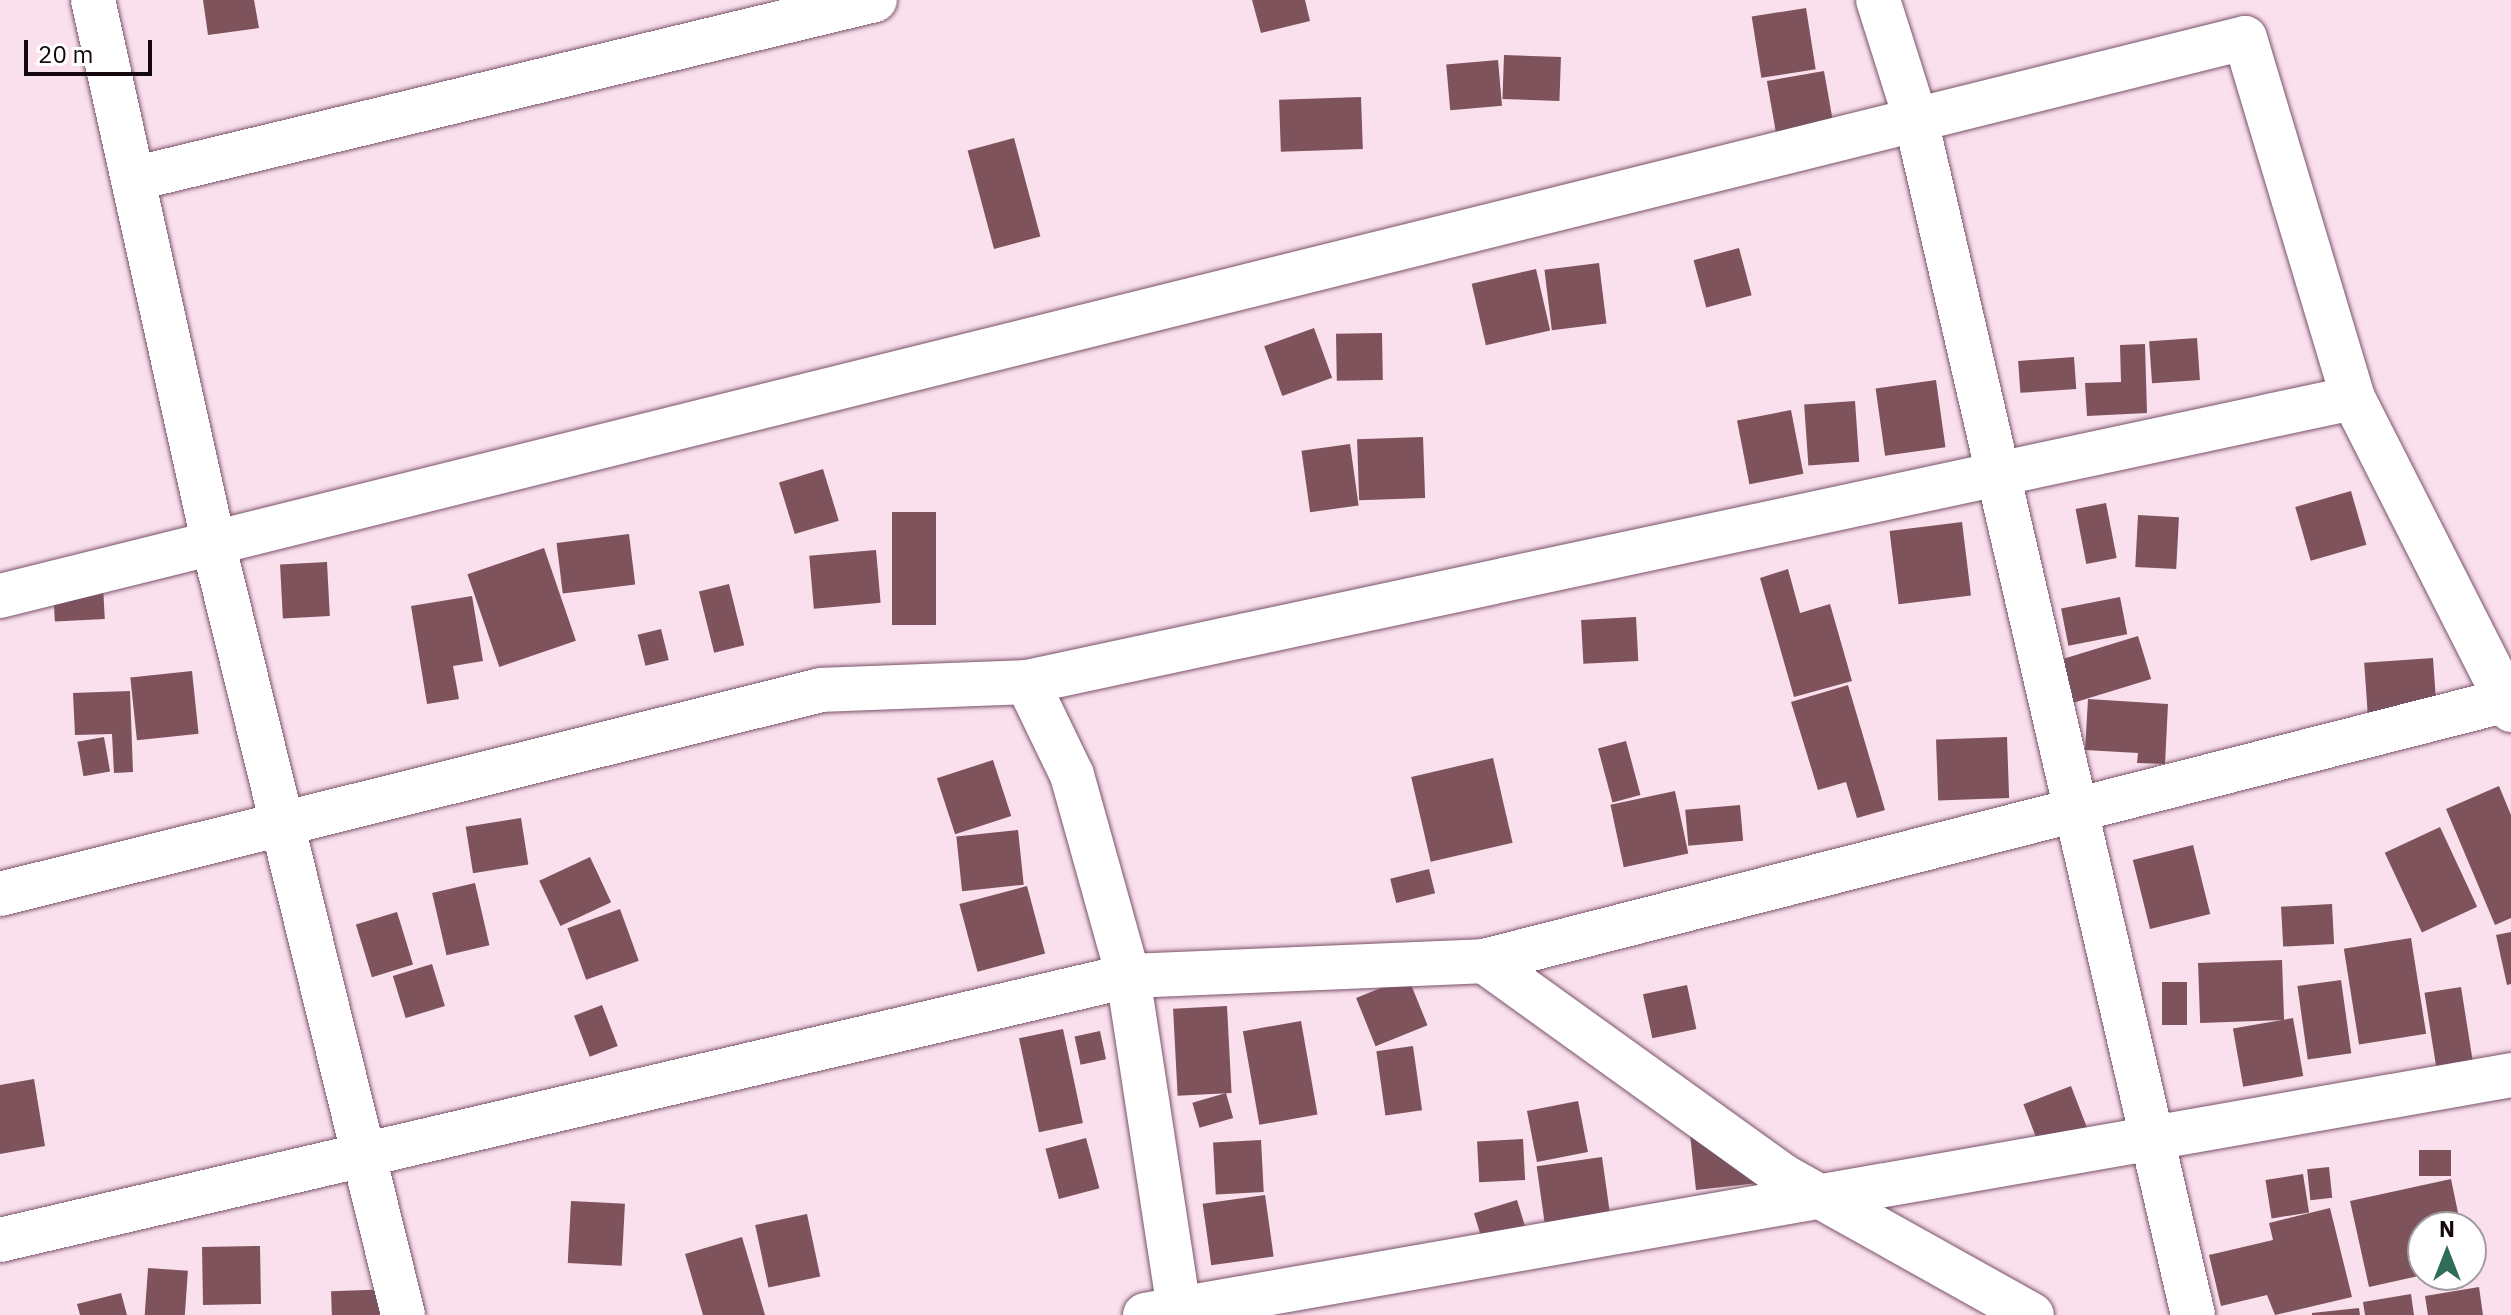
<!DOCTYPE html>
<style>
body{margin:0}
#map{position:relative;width:2511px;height:1315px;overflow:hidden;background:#fadfed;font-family:"IBM Plex Sans",sans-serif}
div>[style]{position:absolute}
.building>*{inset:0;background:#7e535c;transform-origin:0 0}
.roads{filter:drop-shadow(0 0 2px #795368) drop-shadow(0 0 2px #795368)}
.minor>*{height:44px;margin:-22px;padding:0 22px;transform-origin:22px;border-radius:22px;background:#fff}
span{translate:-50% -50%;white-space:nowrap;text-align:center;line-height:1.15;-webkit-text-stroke:7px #fff;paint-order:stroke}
.north{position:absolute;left:2407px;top:1211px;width:80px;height:80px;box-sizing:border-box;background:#fff;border:2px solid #a19c9f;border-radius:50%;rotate:0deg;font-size:22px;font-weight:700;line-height:32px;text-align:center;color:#14070e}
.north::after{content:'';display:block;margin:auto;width:28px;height:36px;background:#316c56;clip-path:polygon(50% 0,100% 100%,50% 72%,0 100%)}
.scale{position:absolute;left:24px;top:40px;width:128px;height:36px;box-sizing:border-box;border:4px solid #14070e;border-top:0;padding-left:10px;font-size:24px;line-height:28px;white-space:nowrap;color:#14070e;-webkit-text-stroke:6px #fff;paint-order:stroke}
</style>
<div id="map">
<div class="building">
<i style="clip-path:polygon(203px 0,254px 0,259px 28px,208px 35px)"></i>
<i style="clip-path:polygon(1252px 0,1305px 0,1310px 21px,1261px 33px)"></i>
<i style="left:1806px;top:8px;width:62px;height:55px;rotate:81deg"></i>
<i style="left:1504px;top:55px;width:57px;height:44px;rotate:2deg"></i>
<i style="left:1498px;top:60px;width:46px;height:52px;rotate:85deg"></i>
<i style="left:1824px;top:71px;width:59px;height:58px;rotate:80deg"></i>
<i style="left:1361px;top:97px;width:52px;height:82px;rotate:88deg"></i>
<i style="left:1014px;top:138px;width:102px;height:48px;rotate:75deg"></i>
<i style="left:1739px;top:248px;width:49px;height:47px;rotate:75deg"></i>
<i style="left:1599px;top:263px;width:61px;height:55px;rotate:83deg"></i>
<i style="left:1536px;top:269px;width:63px;height:66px;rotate:77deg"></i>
<i style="left:1314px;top:328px;width:53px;height:53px;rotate:70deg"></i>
<i style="left:1382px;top:333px;width:47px;height:46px;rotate:89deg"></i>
<i style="left:2197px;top:338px;width:42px;height:48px;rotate:86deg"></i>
<i style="clip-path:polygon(2145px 344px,2147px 413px,2087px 416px,2085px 383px,2121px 382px,2120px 345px)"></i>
<i style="left:2074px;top:357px;width:32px;height:56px;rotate:86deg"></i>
<i style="left:1936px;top:380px;width:68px;height:61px;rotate:82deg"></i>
<i style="left:1855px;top:401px;width:61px;height:51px;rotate:86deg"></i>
<i style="left:1791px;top:410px;width:65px;height:55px;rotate:79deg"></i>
<i style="left:1423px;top:437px;width:61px;height:66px;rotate:88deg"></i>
<i style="left:1350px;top:444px;width:62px;height:49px;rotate:82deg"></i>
<i style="left:823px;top:469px;width:54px;height:46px;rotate:73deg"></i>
<i style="left:2351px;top:491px;width:56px;height:58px;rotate:74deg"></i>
<i style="left:2106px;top:503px;width:56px;height:31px;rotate:79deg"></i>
<i style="left:892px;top:512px;width:44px;height:113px"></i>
<i style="left:2138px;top:515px;width:41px;height:52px;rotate:3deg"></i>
<i style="left:1962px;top:522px;width:74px;height:73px;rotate:83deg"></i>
<i style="left:629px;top:534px;width:51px;height:73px;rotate:83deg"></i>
<i style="left:544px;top:548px;width:98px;height:81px;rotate:71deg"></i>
<i style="left:876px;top:550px;width:53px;height:67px;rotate:85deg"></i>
<i style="left:327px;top:562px;width:54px;height:47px;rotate:87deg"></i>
<i style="left:102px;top:566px;width:53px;height:50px;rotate:87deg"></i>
<i style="clip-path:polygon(1788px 569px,1800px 613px,1830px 604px,1852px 681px,1794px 697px,1760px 578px)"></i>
<i style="left:729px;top:584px;width:63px;height:31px;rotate:76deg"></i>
<i style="clip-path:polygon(472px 596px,483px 661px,453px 666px,459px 699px,427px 704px,411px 606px)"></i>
<i style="left:2120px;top:597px;width:38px;height:60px;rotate:79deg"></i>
<i style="left:1636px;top:617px;width:44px;height:55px;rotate:87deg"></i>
<i style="left:661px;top:629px;width:32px;height:24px;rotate:76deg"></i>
<i style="left:2138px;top:636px;width:45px;height:82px;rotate:73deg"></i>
<i style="left:2433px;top:658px;width:70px;height:69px;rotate:86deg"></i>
<i style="left:192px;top:671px;width:63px;height:62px;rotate:84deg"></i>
<i style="clip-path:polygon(1848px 685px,1885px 810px,1857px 818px,1846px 782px,1818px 790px,1791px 702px)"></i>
<i style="clip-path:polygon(130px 691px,133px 772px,114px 773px,112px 734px,75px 735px,73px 693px)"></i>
<i style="clip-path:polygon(2088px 699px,2168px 704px,2165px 764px,2137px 763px,2138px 753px,2085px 750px)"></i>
<i style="left:104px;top:737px;width:35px;height:27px;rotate:80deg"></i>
<i style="left:2007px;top:737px;width:61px;height:71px;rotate:88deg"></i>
<i style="left:1626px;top:741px;width:56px;height:29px;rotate:75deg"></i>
<i style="left:1493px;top:758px;width:87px;height:84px;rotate:77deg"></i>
<i style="left:993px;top:760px;width:59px;height:59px;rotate:72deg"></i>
<i style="clip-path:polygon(2499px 786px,2511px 815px,2511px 918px,2495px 925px,2446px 809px)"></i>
<i style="left:1675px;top:791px;width:64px;height:66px;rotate:78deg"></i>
<i style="left:1740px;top:805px;width:36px;height:55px;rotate:85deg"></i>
<i style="left:521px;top:818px;width:47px;height:56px;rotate:81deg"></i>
<i style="left:2440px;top:827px;width:88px;height:61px;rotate:65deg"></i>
<i style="left:1018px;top:830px;width:55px;height:62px;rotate:84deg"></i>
<i style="left:2193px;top:845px;width:71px;height:62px;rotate:76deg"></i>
<i style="left:590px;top:857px;width:50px;height:56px;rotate:65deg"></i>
<i style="left:1429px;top:869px;width:25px;height:40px;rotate:76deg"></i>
<i style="left:475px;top:883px;width:64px;height:44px;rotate:77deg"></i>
<i style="left:1027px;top:886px;width:70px;height:70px;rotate:75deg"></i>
<i style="left:2332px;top:904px;width:40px;height:51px;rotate:87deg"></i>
<i style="left:620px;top:909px;width:55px;height:56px;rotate:70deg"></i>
<i style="left:397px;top:912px;width:55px;height:43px;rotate:73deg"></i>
<i style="clip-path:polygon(2511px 932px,2511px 984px,2507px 985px,2496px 935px)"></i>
<i style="left:2411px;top:938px;width:97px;height:68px;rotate:81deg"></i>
<i style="left:2282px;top:960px;width:60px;height:84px;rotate:88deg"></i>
<i style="left:432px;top:964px;width:44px;height:41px;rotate:73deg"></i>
<i style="left:1408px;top:977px;width:52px;height:56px;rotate:68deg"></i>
<i style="left:2341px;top:980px;width:74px;height:44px;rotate:82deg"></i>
<i style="left:2162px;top:982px;width:25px;height:43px"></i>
<i style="left:1687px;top:985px;width:45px;height:45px;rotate:78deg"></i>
<i style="left:2461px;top:987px;width:82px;height:37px;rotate:81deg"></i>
<i style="left:602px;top:1005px;width:44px;height:30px;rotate:69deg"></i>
<i style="left:1227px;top:1006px;width:87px;height:54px;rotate:87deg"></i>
<i style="left:2293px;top:1018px;width:59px;height:61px;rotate:80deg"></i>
<i style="left:1301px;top:1021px;width:95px;height:59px;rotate:80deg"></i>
<i style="left:1063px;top:1029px;width:96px;height:45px;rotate:78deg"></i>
<i style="left:1100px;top:1031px;width:29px;height:26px;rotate:78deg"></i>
<i style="left:1413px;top:1046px;width:65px;height:37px;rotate:82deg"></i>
<i style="clip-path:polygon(34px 1079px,45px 1146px,0 1154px,0 1085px)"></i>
<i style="left:2071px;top:1086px;width:48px;height:51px;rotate:69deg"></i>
<i style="left:1226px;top:1093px;width:26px;height:35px;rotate:74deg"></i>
<i style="left:1578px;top:1101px;width:52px;height:52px;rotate:79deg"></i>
<i style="clip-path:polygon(1690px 1134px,1758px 1183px,1696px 1190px)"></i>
<i style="left:1086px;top:1138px;width:52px;height:42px;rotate:75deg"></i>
<i style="left:1523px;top:1139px;width:41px;height:46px;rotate:87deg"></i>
<i style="left:1261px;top:1140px;width:52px;height:48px;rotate:87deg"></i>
<i style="left:2419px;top:1150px;width:32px;height:26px"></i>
<i style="left:1602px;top:1157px;width:65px;height:66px;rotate:82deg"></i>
<i style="left:2329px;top:1167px;width:31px;height:22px;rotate:84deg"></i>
<i style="left:2303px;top:1174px;width:39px;height:38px;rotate:81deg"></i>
<i style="clip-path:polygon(2451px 1179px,2461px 1227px,2423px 1227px,2423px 1275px,2369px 1287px,2350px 1201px)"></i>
<i style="left:1265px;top:1195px;width:62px;height:63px;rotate:82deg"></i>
<i style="left:1517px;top:1200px;width:51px;height:45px;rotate:73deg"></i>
<i style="left:571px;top:1201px;width:54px;height:62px;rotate:3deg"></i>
<i style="clip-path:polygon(2330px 1208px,2352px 1297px,2275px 1315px,2267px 1295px,2221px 1306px,2209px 1255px,2273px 1240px,2269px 1223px)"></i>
<i style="left:807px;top:1214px;width:64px;height:53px;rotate:78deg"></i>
<i style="clip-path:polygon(742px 1237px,765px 1315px,703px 1315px,685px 1254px)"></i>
<i style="left:260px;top:1246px;width:58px;height:58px;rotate:89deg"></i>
<i style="left:148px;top:1268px;width:40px;height:47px;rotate:4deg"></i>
<i style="clip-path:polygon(2479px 1287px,2483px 1315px,2428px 1315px,2425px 1296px)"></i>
<i style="left:395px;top:1289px;width:26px;height:64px;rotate:88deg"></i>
<i style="clip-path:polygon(121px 1293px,127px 1315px,80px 1315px,77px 1304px)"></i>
<i style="clip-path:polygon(2411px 1294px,2414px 1315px,2365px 1315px,2363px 1302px)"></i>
<i style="clip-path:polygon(2359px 1308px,2360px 1315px,2312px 1315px,2312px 1313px)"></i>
</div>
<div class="roads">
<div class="minor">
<i style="left:93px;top:0;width:586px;rotate:77.48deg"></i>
<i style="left:1878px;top:0;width:126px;rotate:72.4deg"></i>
<i style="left:1916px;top:120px;width:1227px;rotate:76.95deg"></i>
<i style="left:137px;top:178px;width:759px;rotate:-13.56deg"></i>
<i style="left:213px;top:543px;width:795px;rotate:76.17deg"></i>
<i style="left:0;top:596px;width:2313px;rotate:-13.96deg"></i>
<i style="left:2245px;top:38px;width:376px;rotate:73.3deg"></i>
<i style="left:1027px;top:682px;width:1356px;rotate:-12.09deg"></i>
<i style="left:2353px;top:398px;width:350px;rotate:63.1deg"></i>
<i style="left:0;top:894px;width:846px;rotate:-13.95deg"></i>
<i style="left:821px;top:690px;width:206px;rotate:-2.2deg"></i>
<i style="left:1027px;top:682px;width:103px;rotate:64.2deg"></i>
<i style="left:1072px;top:775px;width:209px;rotate:74.4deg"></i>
<i style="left:1128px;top:976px;width:343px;rotate:81.3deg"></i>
<i style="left:1484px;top:961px;width:1060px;rotate:-14.31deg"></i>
<i style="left:0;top:1240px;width:1158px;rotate:-13.17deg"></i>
<i style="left:1128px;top:976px;width:356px;rotate:-2.4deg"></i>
<i style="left:1484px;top:961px;width:368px;rotate:35.7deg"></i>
<i style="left:1783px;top:1176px;width:285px;rotate:29.2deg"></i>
<i style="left:1145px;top:1315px;width:1387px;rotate:-9.96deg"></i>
</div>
</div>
<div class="north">N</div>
<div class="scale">20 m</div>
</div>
